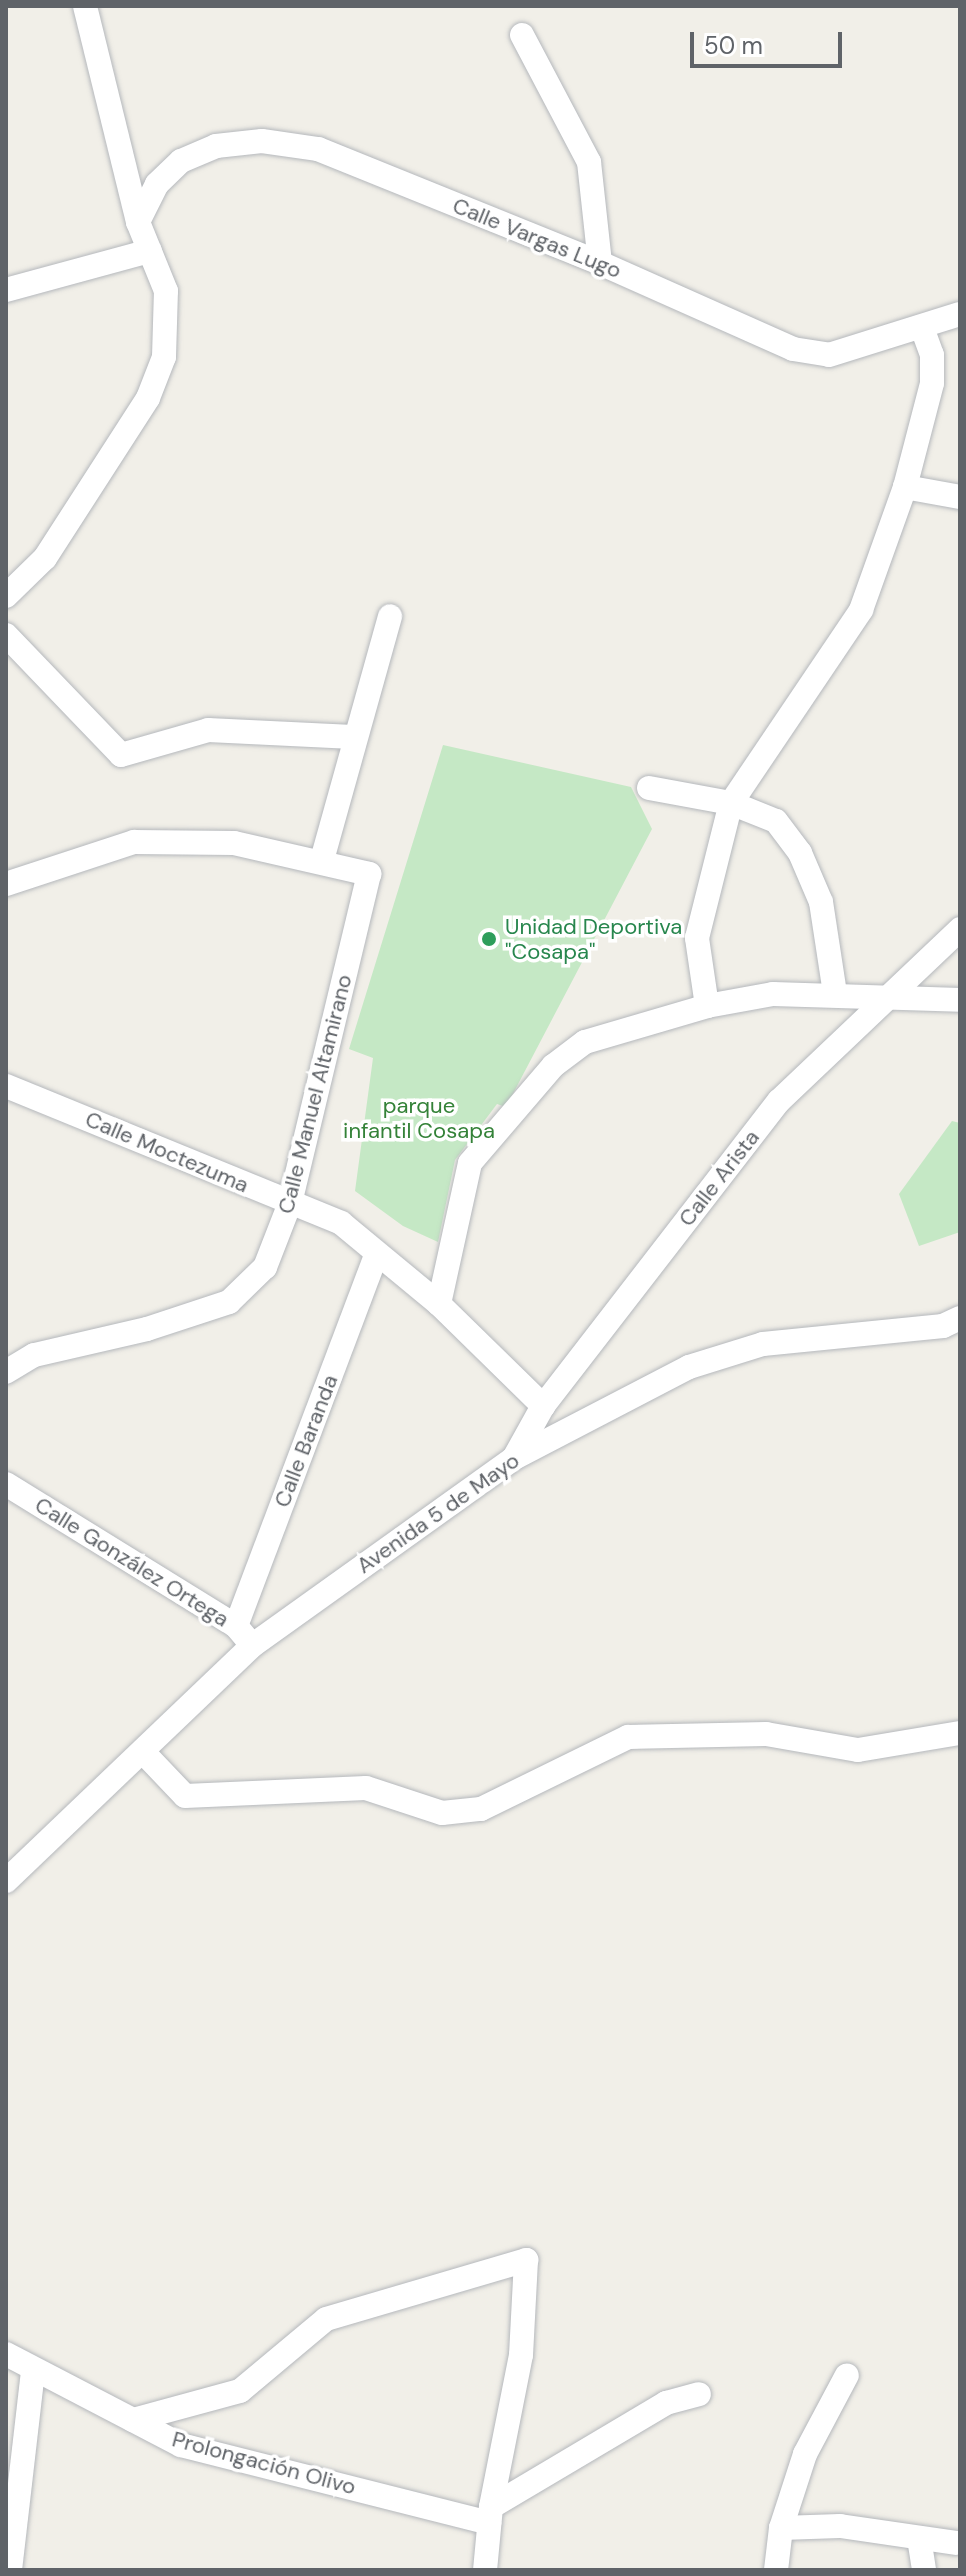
<!DOCTYPE html>
<meta charset="utf-8">
<style>
body{margin:0}
#map{position:relative;width:966px;height:2576px;overflow:hidden;background:#f1efe8;font-family:"DM Sans",sans-serif}
div>[style]{position:absolute}
.green>*{inset:0;background:#c5e8c5}
.roads{filter:drop-shadow(0 0 2px #b5b8bc) drop-shadow(0 0 2px #b5b8bc)}
.street>*{height:24px;margin:-12px;padding:0 12px;transform-origin:12px;border-radius:12px;background:#fff}
.dots>*{width:22px;height:22px;translate:-50% -50%;box-sizing:border-box;border:4px solid #fff;border-radius:50%}
span{translate:-50% -50%;white-space:nowrap;text-align:center;line-height:1.15;-webkit-text-stroke:7px #fff;paint-order:stroke}
.street-label{font-size:22px;color:#5f6368}
.leisure-label{font-size:22px;color:#27864d}
.left{translate:0 -50%;text-align:left}
.park-label{font-size:22px;color:#348238}
.frame{position:absolute;inset:0;border:8px solid #5f6368;pointer-events:none}
.scale{position:absolute;left:690px;top:32px;width:152px;height:36px;box-sizing:border-box;border:4px solid #5f6368;border-top:0;padding-left:10px;font-size:24px;line-height:28px;white-space:nowrap;color:#5f6368;-webkit-text-stroke:6px #fff;paint-order:stroke}
</style>
<div id="map">
<div class="green">
<i style="clip-path:polygon(443px 745px,631px 787px,652px 829px,506px 1107px,497px 1104px,455px 1160px,438px 1242px,403px 1226px,355px 1191px,373px 1058px,349px 1049px)"></i>
<i style="clip-path:polygon(952px 1121px,960px 1123px,960px 1232px,919px 1246px,899px 1194px)"></i>
</div>
<div class="roads">
<div class="street">
<i style="left:522px;top:35px;width:144px;rotate:62.2deg"></i>
<i style="left:589px;top:162px;width:102px;rotate:83.8deg"></i>
<i style="left:138px;top:222px;width:42px;rotate:-63.4deg"></i>
<i style="left:157px;top:184px;width:33px;rotate:-44deg"></i>
<i style="left:181px;top:161px;width:38px;rotate:-23deg"></i>
<i style="left:216px;top:146px;width:46px;rotate:-6.2deg"></i>
<i style="left:262px;top:141px;width:57px;rotate:8.1deg"></i>
<i style="left:318px;top:149px;width:304px;rotate:22deg"></i>
<i style="left:600px;top:263px;width:211px;rotate:24deg"></i>
<i style="left:793px;top:349px;width:36px;rotate:9deg"></i>
<i style="left:829px;top:355px;width:137px;rotate:-17.4deg"></i>
<i style="left:6px;top:290px;width:149px;rotate:-15.2deg"></i>
<i style="left:905px;top:487px;width:56px;rotate:10.3deg"></i>
<i style="left:6px;top:596px;width:54px;rotate:-44.3deg"></i>
<i style="left:45px;top:558px;width:190px;rotate:-57.2deg"></i>
<i style="left:148px;top:398px;width:44px;rotate:-68.7deg"></i>
<i style="left:164px;top:357px;width:66px;rotate:-88.3deg"></i>
<i style="left:166px;top:291px;width:74px;rotate:-112.1deg"></i>
<i style="left:138px;top:222px;width:222px;rotate:-103.8deg"></i>
<i style="left:6px;top:635px;width:166px;rotate:46.2deg"></i>
<i style="left:121px;top:755px;width:91px;rotate:-16deg"></i>
<i style="left:208px;top:730px;width:145px;rotate:2.8deg"></i>
<i style="left:649px;top:788px;width:83px;rotate:10.4deg"></i>
<i style="left:731px;top:803px;width:48px;rotate:21.8deg"></i>
<i style="left:776px;top:821px;width:40px;rotate:53deg"></i>
<i style="left:800px;top:853px;width:53px;rotate:66.8deg"></i>
<i style="left:821px;top:902px;width:92px;rotate:81.3deg"></i>
<i style="left:322px;top:860px;width:253px;rotate:-74.4deg"></i>
<i style="left:6px;top:884px;width:135px;rotate:-18.2deg"></i>
<i style="left:134px;top:842px;width:100px;rotate:0.6deg"></i>
<i style="left:234px;top:843px;width:139px;rotate:12.9deg"></i>
<i style="left:369px;top:874px;width:338px;rotate:103.5deg"></i>
<i style="left:290px;top:1203px;width:69px;rotate:111.3deg"></i>
<i style="left:265px;top:1267px;width:50px;rotate:135.8deg"></i>
<i style="left:229px;top:1302px;width:86px;rotate:161.8deg"></i>
<i style="left:147px;top:1329px;width:116px;rotate:167deg"></i>
<i style="left:34px;top:1355px;width:33px;rotate:149deg"></i>
<i style="left:707px;top:1006px;width:69px;rotate:-98.4deg"></i>
<i style="left:697px;top:938px;width:139px;rotate:-75.9deg"></i>
<i style="left:731px;top:803px;width:233px;rotate:-56deg"></i>
<i style="left:861px;top:610px;width:131px;rotate:-70.3deg"></i>
<i style="left:905px;top:487px;width:107px;rotate:-75.4deg"></i>
<i style="left:932px;top:383px;width:28px;rotate:-90deg"></i>
<i style="left:932px;top:355px;width:30px;rotate:-110deg"></i>
<i style="left:6px;top:1086px;width:362px;rotate:22.2deg"></i>
<i style="left:341px;top:1223px;width:127px;rotate:39.6deg"></i>
<i style="left:439px;top:1304px;width:146px;rotate:44.4deg"></i>
<i style="left:439px;top:1304px;width:144px;rotate:-77.6deg"></i>
<i style="left:470px;top:1163px;width:128px;rotate:-49.4deg"></i>
<i style="left:553px;top:1066px;width:40px;rotate:-37deg"></i>
<i style="left:585px;top:1042px;width:127px;rotate:-16.4deg"></i>
<i style="left:707px;top:1006px;width:67px;rotate:-10.3deg"></i>
<i style="left:773px;top:994px;width:187px;rotate:1.8deg"></i>
<i style="left:514px;top:1458px;width:60px;rotate:-60.9deg"></i>
<i style="left:543px;top:1406px;width:386px;rotate:-52.3deg"></i>
<i style="left:779px;top:1101px;width:250px;rotate:-43.5deg"></i>
<i style="left:6px;top:1484px;width:270px;rotate:31.7deg"></i>
<i style="left:236px;top:1626px;width:16px;rotate:50deg"></i>
<i style="left:236px;top:1626px;width:396px;rotate:-69.3deg"></i>
<i style="left:144px;top:1753px;width:59px;rotate:46.4deg"></i>
<i style="left:185px;top:1796px;width:181px;rotate:-2.5deg"></i>
<i style="left:366px;top:1788px;width:80px;rotate:18.2deg"></i>
<i style="left:442px;top:1813px;width:39px;rotate:-6deg"></i>
<i style="left:481px;top:1809px;width:164px;rotate:-26.1deg"></i>
<i style="left:628px;top:1737px;width:138px;rotate:-1.2deg"></i>
<i style="left:766px;top:1734px;width:93px;rotate:9.9deg"></i>
<i style="left:858px;top:1750px;width:103px;rotate:-9.5deg"></i>
<i style="left:6px;top:1881px;width:342px;rotate:-43.7deg"></i>
<i style="left:253px;top:1645px;width:321px;rotate:-35.6deg"></i>
<i style="left:514px;top:1458px;width:197px;rotate:-27.5deg"></i>
<i style="left:689px;top:1367px;width:77px;rotate:-17.3deg"></i>
<i style="left:763px;top:1344px;width:181px;rotate:-5.7deg"></i>
<i style="left:943px;top:1326px;width:19px;rotate:-25deg"></i>
<i style="left:6px;top:2354px;width:197px;rotate:27.5deg"></i>
<i style="left:181px;top:2445px;width:318px;rotate:14.2deg"></i>
<i style="left:133px;top:2420px;width:111px;rotate:-15.2deg"></i>
<i style="left:240px;top:2391px;width:112px;rotate:-39.9deg"></i>
<i style="left:326px;top:2319px;width:209px;rotate:-16.4deg"></i>
<i style="left:526px;top:2260px;width:95px;rotate:93deg"></i>
<i style="left:521px;top:2355px;width:155px;rotate:101.2deg"></i>
<i style="left:491px;top:2507px;width:63px;rotate:95.4deg"></i>
<i style="left:491px;top:2507px;width:204px;rotate:-30.7deg"></i>
<i style="left:666px;top:2403px;width:34px;rotate:-15deg"></i>
<i style="left:781px;top:2528px;width:59px;rotate:-1.9deg"></i>
<i style="left:840px;top:2526px;width:117px;rotate:8.3deg"></i>
<i style="left:919px;top:2538px;width:32px;rotate:81deg"></i>
<i style="left:10px;top:2570px;width:201px;rotate:-83.4deg"></i>
<i style="left:776px;top:2570px;width:42px;rotate:-83.2deg"></i>
<i style="left:781px;top:2528px;width:78px;rotate:-72deg"></i>
<i style="left:805px;top:2454px;width:89px;rotate:-62deg"></i>
</div>
</div>
<div class="dots">
<i style="left:489px;top:939px;background:#2e9e5b"></i>
</div>
<div class="street-label">
<span style="left:537px;top:238px;rotate:22deg">Calle Vargas Lugo</span>
<span style="left:315px;top:1094px;rotate:-76deg">Calle Manuel Altamirano</span>
<span style="left:167px;top:1152px;rotate:23deg">Calle Moctezuma</span>
<span style="left:719px;top:1178px;rotate:-52deg">Calle Arista</span>
<span style="left:306px;top:1441px;rotate:-69deg">Calle Baranda</span>
<span style="left:438px;top:1513px;rotate:-35deg">Avenida 5 de Mayo</span>
<span style="left:132px;top:1562px;rotate:32deg">Calle González Ortega</span>
<span style="left:264px;top:2463px;rotate:15deg">Prolongación Olivo</span>
</div>
<div class="leisure-label">
<span class="left" style="left:505px;top:939px">Unidad Deportiva<br>"Cosapa"</span>
</div>
<div class="park-label">
<span style="left:419px;top:1118px">parque<br>infantil Cosapa</span>
</div>
<div class="frame"></div>
<div class="scale">50 m</div>
</div>
